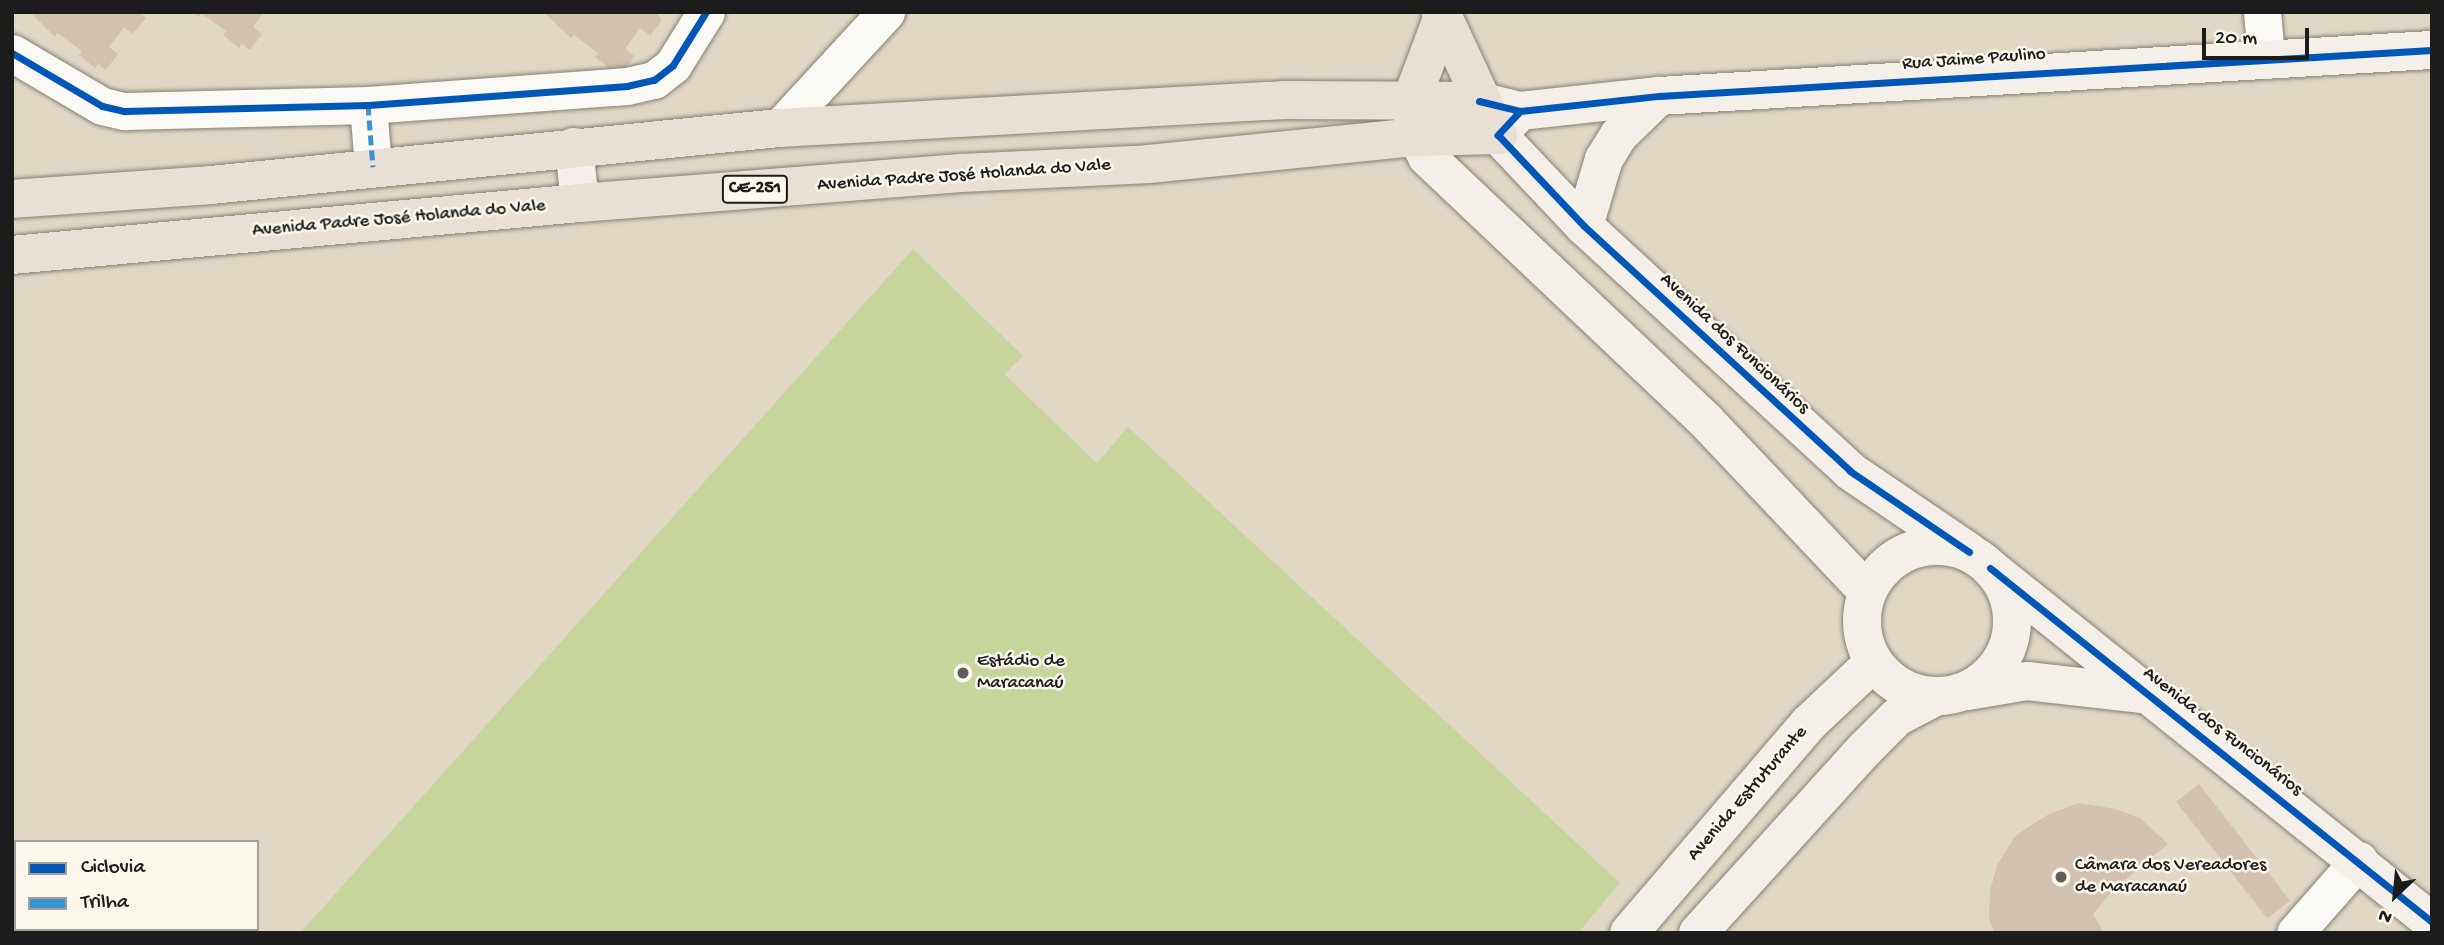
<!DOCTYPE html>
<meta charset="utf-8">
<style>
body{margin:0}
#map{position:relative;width:2444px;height:945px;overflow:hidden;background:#e0d8c5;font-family:"Gochi Hand",sans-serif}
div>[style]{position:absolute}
.green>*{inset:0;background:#c7d49b}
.building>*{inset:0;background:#d2c0b1;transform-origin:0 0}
.roads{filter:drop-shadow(0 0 2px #848076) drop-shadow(0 0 2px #848076)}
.street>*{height:37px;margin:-18.5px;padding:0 18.5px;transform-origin:18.5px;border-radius:18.5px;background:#faf9f6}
.secondary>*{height:38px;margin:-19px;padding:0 19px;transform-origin:19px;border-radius:19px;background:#f4f0e9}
.secondary>.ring{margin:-19px;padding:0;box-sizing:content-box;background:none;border:38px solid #f4f0e9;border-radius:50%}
.primary>*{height:38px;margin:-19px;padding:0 19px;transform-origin:19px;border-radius:19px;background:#e9e0d5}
.quiet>*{height:5px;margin-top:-2.5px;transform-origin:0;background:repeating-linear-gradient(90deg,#3a94d4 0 10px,transparent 0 15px)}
.cycleway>*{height:7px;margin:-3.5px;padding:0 3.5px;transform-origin:3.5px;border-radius:3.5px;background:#0057b8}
.dots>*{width:19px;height:19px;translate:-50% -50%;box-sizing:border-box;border:4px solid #fbf7ec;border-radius:50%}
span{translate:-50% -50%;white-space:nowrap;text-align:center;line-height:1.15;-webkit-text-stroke:5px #fbf7ec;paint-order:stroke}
.shield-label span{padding:2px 5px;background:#fbf7ec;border:2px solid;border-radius:5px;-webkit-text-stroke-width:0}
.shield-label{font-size:18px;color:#1c1c1c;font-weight:700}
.street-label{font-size:19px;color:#1c1c1c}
.poi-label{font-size:19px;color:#1c1c1c}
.left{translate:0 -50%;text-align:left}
.frame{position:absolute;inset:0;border:14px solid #1c1c1c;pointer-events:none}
.legend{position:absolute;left:14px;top:840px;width:245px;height:91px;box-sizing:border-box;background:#fbf7ec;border:2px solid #a29f99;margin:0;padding:9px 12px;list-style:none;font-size:21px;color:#1c1c1c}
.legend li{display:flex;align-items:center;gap:14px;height:35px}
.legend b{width:35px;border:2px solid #a29f99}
.north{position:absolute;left:2360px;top:861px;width:70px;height:70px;-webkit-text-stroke:5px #fbf7ec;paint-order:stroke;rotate:206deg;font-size:19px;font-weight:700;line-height:28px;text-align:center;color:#1c1c1c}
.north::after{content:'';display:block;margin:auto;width:24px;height:32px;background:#1c1c1c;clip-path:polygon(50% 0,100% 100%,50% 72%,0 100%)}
.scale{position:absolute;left:2202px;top:28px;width:107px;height:32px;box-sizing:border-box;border:4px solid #1c1c1c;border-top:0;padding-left:9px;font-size:21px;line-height:24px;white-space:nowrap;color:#1c1c1c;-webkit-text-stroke:5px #fbf7ec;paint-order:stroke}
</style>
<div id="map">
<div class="green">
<i style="clip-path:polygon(913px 249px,1023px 356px,1004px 374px,1097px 463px,1128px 427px,1620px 883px,1578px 933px,300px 933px)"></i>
</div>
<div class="building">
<i style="clip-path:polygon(30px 12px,138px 12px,146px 18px,133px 34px,124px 27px,109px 47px,118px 54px,106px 70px,98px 64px,95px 68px,79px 55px,82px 51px,57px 33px,55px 37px)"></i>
<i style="clip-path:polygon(193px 12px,264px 12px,253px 27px,262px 34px,250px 50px,242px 44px,239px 48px,223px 35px,226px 31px,201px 13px,199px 17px)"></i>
<i style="clip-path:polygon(544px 12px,655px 12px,662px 20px,650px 36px,640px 28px,625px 49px,635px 56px,623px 72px,614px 66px,611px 69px,595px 57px,598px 53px,574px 35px,571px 38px)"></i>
<i style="left:2199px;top:784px;width:148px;height:29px;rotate:52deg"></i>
<i style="clip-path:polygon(2079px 803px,2116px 809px,2141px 819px,2168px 844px,2114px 889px,2093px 914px,2104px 933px,1995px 933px,1989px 919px,1990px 891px,1997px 865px,2016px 835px,2049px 814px)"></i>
</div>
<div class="roads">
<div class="street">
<i style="left:2262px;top:12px;width:44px;rotate:84.8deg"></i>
<i style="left:12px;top:53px;width:104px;rotate:30.5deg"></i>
<i style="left:102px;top:106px;width:23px;rotate:13deg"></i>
<i style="left:124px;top:111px;width:244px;rotate:-1.4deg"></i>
<i style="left:368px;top:105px;width:260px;rotate:-4.2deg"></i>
<i style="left:627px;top:86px;width:28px;rotate:-13deg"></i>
<i style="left:654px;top:80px;width:24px;rotate:-38deg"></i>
<i style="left:673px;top:65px;width:62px;rotate:-58.1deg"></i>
<i style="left:368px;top:105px;width:62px;rotate:85.4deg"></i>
<i style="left:779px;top:128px;width:158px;rotate:-47.3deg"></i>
<i style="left:2295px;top:933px;width:97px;rotate:-48.8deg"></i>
</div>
<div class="secondary">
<i style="left:1479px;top:101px;width:42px;rotate:13.7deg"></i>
<i style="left:1520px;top:111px;width:140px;rotate:-6.2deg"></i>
<i style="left:1659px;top:96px;width:774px;rotate:-3.41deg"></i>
<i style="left:1520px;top:111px;width:33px;rotate:133deg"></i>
<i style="left:1498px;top:135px;width:125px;rotate:46.6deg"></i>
<i style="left:1584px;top:226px;width:362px;rotate:42.6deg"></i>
<i style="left:1850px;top:471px;width:144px;rotate:34.2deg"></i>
<i style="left:1417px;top:137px;width:22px;rotate:63deg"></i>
<i style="left:1427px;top:157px;width:384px;rotate:43.4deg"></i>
<i style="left:1706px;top:421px;width:234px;rotate:46.6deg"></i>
<i style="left:574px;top:147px;width:56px;rotate:83.9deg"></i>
<i style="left:1584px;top:226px;width:70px;rotate:-73.4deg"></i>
<i style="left:1604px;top:159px;width:28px;rotate:-58deg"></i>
<i style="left:1619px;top:135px;width:56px;rotate:-44.3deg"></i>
<i class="ring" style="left:1862px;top:546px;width:112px;height:112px"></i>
<i style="left:1990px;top:568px;width:566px;rotate:38.69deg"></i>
<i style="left:1968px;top:691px;width:60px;rotate:-9.6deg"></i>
<i style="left:2027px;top:681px;width:123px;rotate:6.5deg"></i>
<i style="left:1629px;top:933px;width:275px;rotate:-49.4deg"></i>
<i style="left:1808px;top:724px;width:89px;rotate:-43.2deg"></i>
<i style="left:1698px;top:933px;width:248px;rotate:-47.8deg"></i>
<i style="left:1865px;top:749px;width:45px;rotate:-45deg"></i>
<i style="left:1897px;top:717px;width:45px;rotate:-27.7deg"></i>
</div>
<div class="primary">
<i style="left:1415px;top:127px;width:24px;rotate:-102deg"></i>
<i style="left:1410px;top:104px;width:94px;rotate:-69.4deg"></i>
<i style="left:12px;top:199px;width:199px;rotate:-4deg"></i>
<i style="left:211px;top:185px;width:571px;rotate:-5.73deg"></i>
<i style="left:779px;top:128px;width:507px;rotate:-3.17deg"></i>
<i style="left:1285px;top:100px;width:194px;rotate:0.3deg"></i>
<i style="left:12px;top:255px;width:570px;rotate:-5.23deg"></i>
<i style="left:580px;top:203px;width:382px;rotate:-4.5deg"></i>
<i style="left:961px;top:173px;width:188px;rotate:-2.7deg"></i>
<i style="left:1149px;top:164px;width:269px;rotate:-5.8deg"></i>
<i style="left:1417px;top:137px;width:81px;rotate:-1.4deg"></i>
<i style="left:1498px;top:135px;width:136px;rotate:-114.9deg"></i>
</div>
</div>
<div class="quiet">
<i style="left:368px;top:105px;width:62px;rotate:85.4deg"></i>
</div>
<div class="cycleway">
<i style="left:12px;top:53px;width:104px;rotate:30.5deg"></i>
<i style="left:102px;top:106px;width:23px;rotate:13deg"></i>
<i style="left:124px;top:111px;width:244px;rotate:-1.4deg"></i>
<i style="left:368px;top:105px;width:260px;rotate:-4.2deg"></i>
<i style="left:627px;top:86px;width:28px;rotate:-13deg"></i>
<i style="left:654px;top:80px;width:24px;rotate:-38deg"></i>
<i style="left:673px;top:65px;width:62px;rotate:-58.1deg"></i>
<i style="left:1479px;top:101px;width:42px;rotate:13.7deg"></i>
<i style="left:1520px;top:111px;width:140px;rotate:-6.2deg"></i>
<i style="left:1659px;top:96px;width:774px;rotate:-3.41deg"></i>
<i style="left:1520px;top:111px;width:33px;rotate:133deg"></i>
<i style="left:1498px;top:135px;width:125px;rotate:46.6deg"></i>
<i style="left:1584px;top:226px;width:362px;rotate:42.6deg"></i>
<i style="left:1850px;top:471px;width:144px;rotate:34.2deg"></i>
<i style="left:1990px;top:568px;width:566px;rotate:38.69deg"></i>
</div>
<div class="dots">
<i style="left:963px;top:673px;background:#615e57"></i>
<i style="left:2061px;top:877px;background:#615e57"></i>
</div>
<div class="shield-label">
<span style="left:755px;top:189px">CE-251</span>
</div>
<div class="street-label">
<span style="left:1974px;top:60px;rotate:-4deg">Rua Jaime Paulino</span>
<span style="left:964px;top:176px;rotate:-4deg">Avenida Padre José Holanda do Vale</span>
<span style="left:399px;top:219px;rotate:-5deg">Avenida Padre José Holanda do Vale</span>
<span style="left:1734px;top:344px;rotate:43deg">Avenida dos Funcionários</span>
<span style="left:2222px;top:732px;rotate:38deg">Avenida dos Funcionários</span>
<span style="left:1748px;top:794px;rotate:-49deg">Avenida Estruturante</span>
</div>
<div class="poi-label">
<span class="left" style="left:977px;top:673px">Estádio de<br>Maracanaú</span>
<span class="left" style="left:2075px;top:877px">Câmara dos Vereadores<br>de Maracanaú</span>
</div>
<div class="frame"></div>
<ul class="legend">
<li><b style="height:9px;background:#0057b8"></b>Ciclovia</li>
<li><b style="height:9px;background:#3a94d4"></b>Trilha</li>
</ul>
<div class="north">N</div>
<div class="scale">20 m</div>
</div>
